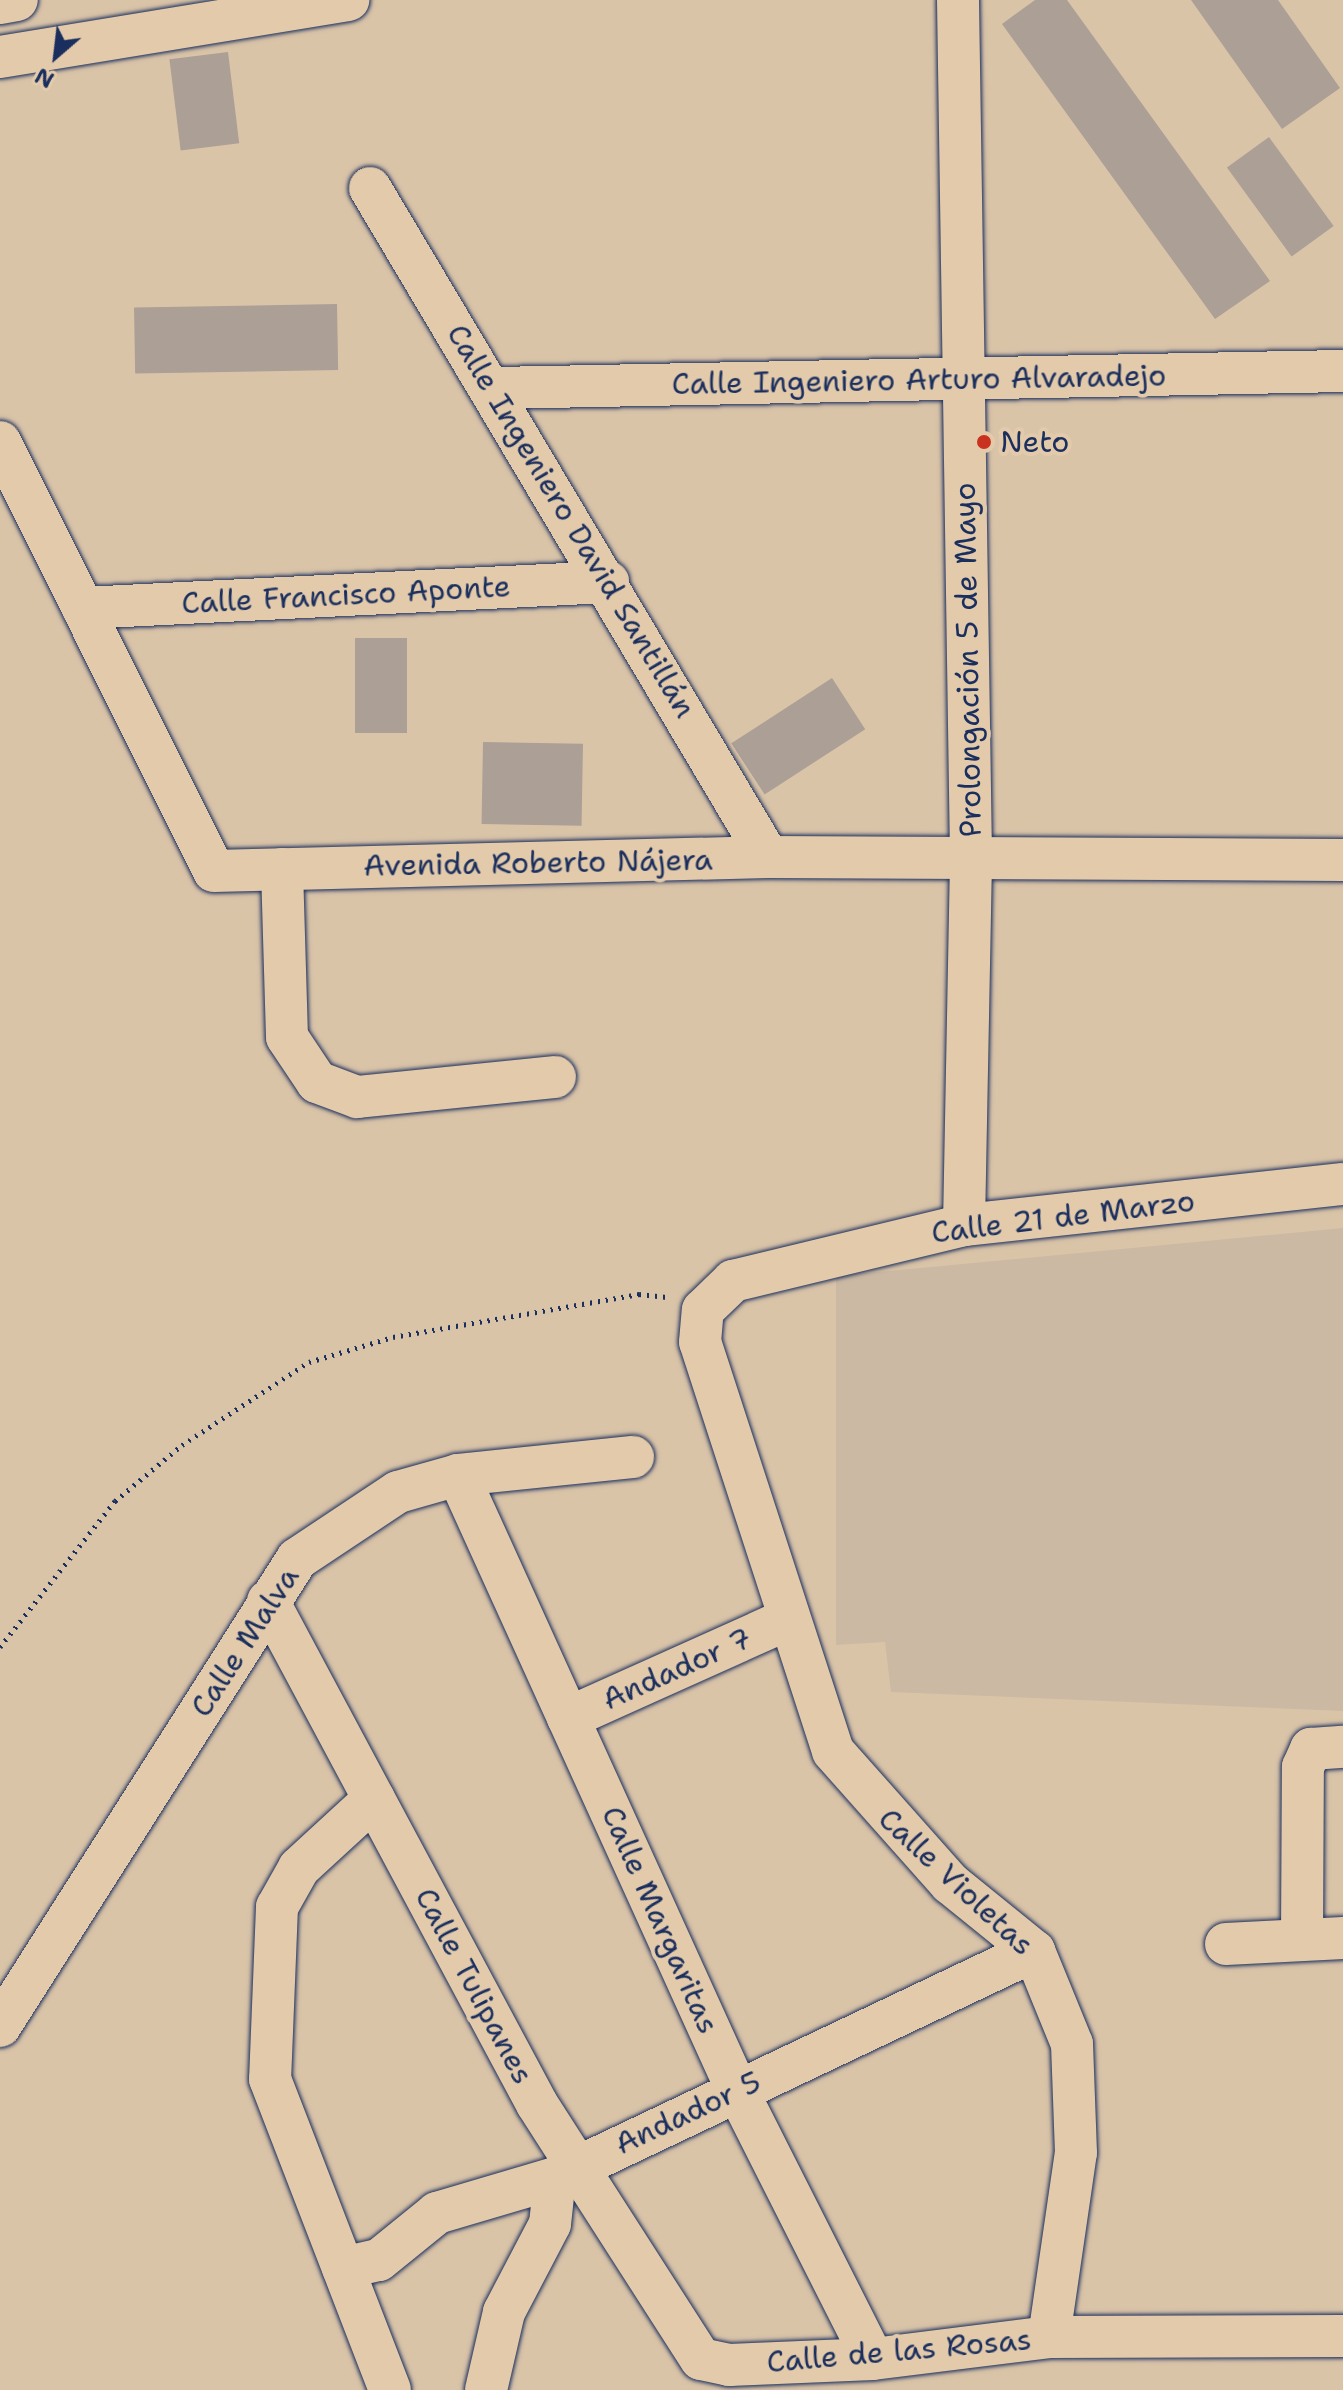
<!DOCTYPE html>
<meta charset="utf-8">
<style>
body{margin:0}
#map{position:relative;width:1343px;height:2390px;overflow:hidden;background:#dac4a8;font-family:"Shantell Sans",sans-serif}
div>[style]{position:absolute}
.built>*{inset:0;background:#ccb9a3}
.building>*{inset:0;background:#ab9f96;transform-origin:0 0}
.path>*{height:5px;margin-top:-2.5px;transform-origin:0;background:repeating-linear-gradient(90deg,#1b2f5e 0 2px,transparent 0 8px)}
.roads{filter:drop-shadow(0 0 2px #1b2f5e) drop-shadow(0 0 2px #1b2f5e)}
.minor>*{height:42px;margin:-21px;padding:0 21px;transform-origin:21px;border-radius:21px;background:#e2caab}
.dots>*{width:22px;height:22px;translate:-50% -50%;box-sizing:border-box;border:4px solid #e2caab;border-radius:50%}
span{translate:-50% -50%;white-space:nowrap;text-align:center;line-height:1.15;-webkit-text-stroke:8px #e2caab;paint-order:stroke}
.street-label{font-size:30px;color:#1b2f5e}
.poi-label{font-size:30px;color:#1b2f5e}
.left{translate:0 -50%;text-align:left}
.north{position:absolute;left:16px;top:16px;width:80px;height:80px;-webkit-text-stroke:6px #e2caab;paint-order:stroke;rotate:208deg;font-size:22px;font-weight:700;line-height:32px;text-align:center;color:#1b2f5e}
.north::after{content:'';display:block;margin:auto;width:28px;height:36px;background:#1b2f5e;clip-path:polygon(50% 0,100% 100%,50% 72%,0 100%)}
</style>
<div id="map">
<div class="built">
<i style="clip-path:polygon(1343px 1228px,1343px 1711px,891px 1692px,885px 1642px,836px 1645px,836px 1276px)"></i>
</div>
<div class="building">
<i style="clip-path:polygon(1035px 0,1067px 0,1270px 281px,1215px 319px,1002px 24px)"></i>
<i style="clip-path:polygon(1191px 0,1278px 0,1340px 88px,1282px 129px)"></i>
<i style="left:228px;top:52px;width:92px;height:59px;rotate:83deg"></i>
<i style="left:1269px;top:137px;width:110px;height:52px;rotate:54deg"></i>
<i style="left:337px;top:304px;width:66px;height:203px;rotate:89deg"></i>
<i style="left:355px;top:638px;width:52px;height:95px"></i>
<i style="left:832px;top:678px;width:61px;height:120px;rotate:57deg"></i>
<i style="left:483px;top:742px;width:100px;height:82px;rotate:1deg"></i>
</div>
<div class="path">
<i style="left:0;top:1647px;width:186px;rotate:-51.8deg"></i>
<i style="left:115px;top:1501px;width:87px;rotate:-39.9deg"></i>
<i style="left:182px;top:1445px;width:152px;rotate:-33.2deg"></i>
<i style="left:309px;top:1362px;width:88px;rotate:-16.6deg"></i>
<i style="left:393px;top:1337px;width:250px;rotate:-9.9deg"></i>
<i style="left:639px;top:1294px;width:28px;rotate:6deg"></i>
</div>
<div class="roads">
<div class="minor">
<i style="left:958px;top:0;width:861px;rotate:89.13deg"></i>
<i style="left:971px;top:861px;width:364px;rotate:91.1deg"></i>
<i style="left:0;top:3px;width:17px;rotate:-10deg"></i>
<i style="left:0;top:57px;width:353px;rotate:-9.3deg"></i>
<i style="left:370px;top:188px;width:778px;rotate:59.25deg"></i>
<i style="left:496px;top:388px;width:847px;rotate:-1.15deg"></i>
<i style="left:0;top:442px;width:479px;rotate:63.5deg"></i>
<i style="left:214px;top:871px;width:554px;rotate:-1.45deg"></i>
<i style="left:768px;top:857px;width:575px;rotate:0.3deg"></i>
<i style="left:83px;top:608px;width:526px;rotate:-2.84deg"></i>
<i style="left:282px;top:869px;width:168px;rotate:88.3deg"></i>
<i style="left:287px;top:1037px;width:54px;rotate:56.3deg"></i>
<i style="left:317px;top:1082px;width:43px;rotate:20.6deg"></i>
<i style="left:357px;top:1097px;width:199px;rotate:-5.8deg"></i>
<i style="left:458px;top:1475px;width:675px;rotate:65.6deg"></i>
<i style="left:737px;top:2090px;width:301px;rotate:63.2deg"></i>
<i style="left:268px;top:1601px;width:570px;rotate:61.86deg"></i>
<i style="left:537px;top:2104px;width:303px;rotate:57.3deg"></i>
<i style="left:701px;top:2359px;width:29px;rotate:12deg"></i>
<i style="left:729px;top:2365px;width:144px;rotate:-2.4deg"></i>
<i style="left:873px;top:2359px;width:177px;rotate:-7.1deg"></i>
<i style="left:1049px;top:2337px;width:294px;rotate:-0.2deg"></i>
<i style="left:568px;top:1718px;width:239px;rotate:-24.2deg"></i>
<i style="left:374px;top:1799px;width:102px;rotate:137.4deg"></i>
<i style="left:299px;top:1868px;width:45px;rotate:119.4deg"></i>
<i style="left:277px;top:1907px;width:172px;rotate:92.3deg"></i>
<i style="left:270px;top:2079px;width:333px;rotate:68.9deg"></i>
<i style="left:1302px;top:1939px;width:172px;rotate:-89.7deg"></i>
<i style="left:1303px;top:1767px;width:20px;rotate:-66deg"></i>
<i style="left:1311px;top:1749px;width:32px;rotate:-4deg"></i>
<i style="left:1226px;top:1944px;width:117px;rotate:-2.9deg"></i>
<i style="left:0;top:2026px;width:553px;rotate:-57.54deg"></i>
<i style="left:297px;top:1559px;width:121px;rotate:-33.6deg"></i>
<i style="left:398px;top:1492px;width:62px;rotate:-15.8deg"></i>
<i style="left:458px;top:1475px;width:176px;rotate:-5.9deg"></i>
<i style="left:343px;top:2268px;width:37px;rotate:-13deg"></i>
<i style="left:379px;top:2260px;width:75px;rotate:-39deg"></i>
<i style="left:437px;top:2213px;width:123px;rotate:-16.5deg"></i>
<i style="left:555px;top:2178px;width:530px;rotate:-25.36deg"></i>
<i style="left:1049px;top:2337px;width:186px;rotate:-81.7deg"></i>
<i style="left:1076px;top:2153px;width:109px;rotate:-92.1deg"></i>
<i style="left:1072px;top:2044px;width:100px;rotate:-112.2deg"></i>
<i style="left:1034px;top:1951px;width:108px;rotate:-141deg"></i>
<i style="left:950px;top:1883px;width:176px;rotate:-131.6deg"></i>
<i style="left:833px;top:1751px;width:430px;rotate:-108deg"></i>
<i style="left:700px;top:1342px;width:32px;rotate:-85deg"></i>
<i style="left:703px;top:1310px;width:42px;rotate:-44deg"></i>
<i style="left:733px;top:1281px;width:238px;rotate:-13.6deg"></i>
<i style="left:964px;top:1225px;width:381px;rotate:-6.2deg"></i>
<i style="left:486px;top:2390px;width:80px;rotate:-77deg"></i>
<i style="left:504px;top:2312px;width:99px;rotate:-62.4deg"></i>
<i style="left:550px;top:2224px;width:46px;rotate:-83.8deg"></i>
</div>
</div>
<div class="dots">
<i style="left:984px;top:442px;background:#c8321e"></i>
</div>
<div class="street-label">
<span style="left:919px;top:380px;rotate:-1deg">Calle Ingeniero Arturo Alvaradejo</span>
<span style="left:571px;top:521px;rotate:59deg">Calle Ingeniero David Santillán</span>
<span style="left:346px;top:595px;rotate:-3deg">Calle Francisco Aponte</span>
<span style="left:968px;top:660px;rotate:-91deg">Prolongación 5 de Mayo</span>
<span style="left:538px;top:863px;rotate:-1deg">Avenida Roberto Nájera</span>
<span style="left:1063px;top:1217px;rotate:-7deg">Calle 21 de Marzo</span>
<span style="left:245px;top:1642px;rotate:-57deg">Calle Malva</span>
<span style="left:677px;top:1669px;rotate:-24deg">Andador 7</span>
<span style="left:956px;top:1882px;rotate:43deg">Calle Violetas</span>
<span style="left:660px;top:1920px;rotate:66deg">Calle Margaritas</span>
<span style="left:474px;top:1986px;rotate:62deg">Calle Tulipanes</span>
<span style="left:688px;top:2113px;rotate:-25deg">Andador 5</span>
<span style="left:899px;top:2351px;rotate:-5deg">Calle de las Rosas</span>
</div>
<div class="poi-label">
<span class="left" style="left:1000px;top:442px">Neto</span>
</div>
<div class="north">N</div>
</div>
